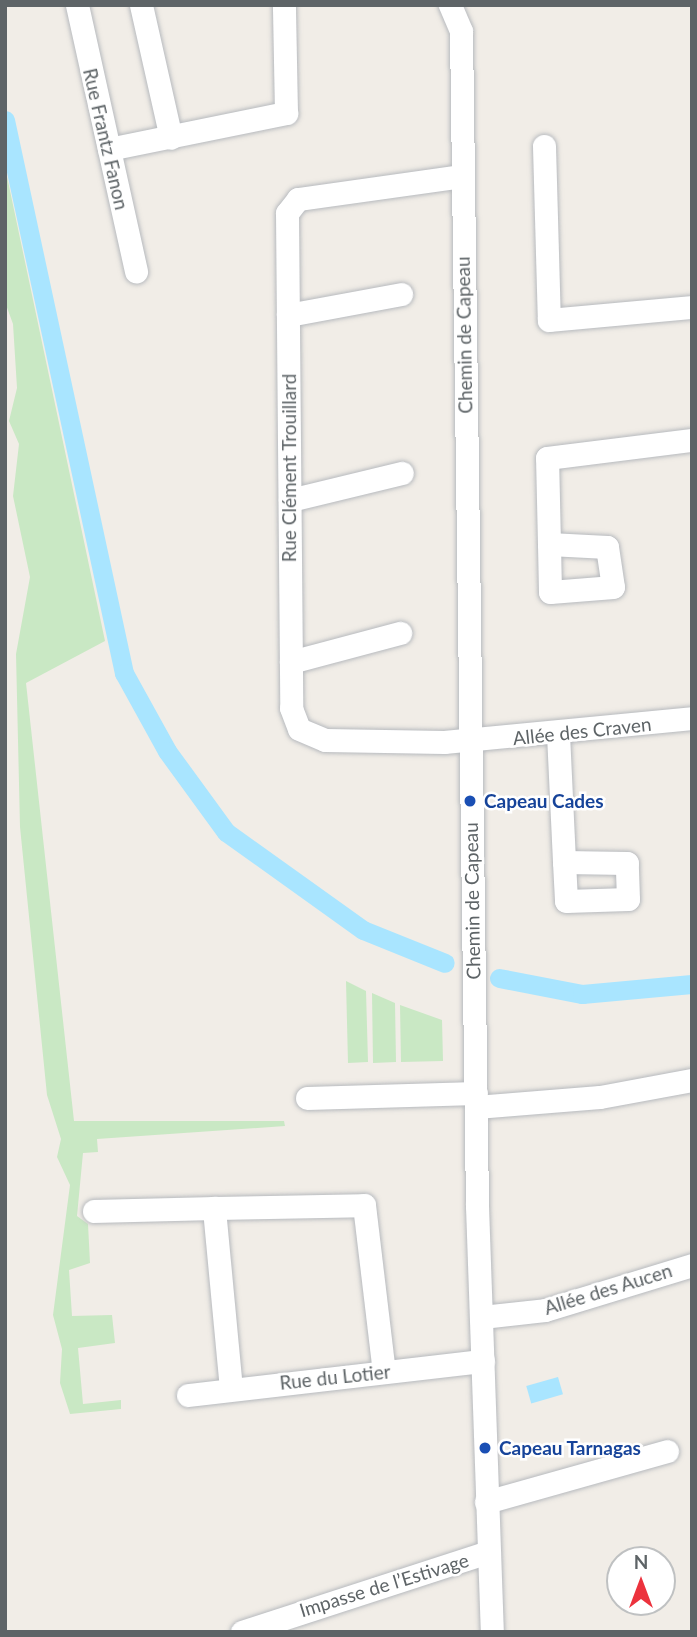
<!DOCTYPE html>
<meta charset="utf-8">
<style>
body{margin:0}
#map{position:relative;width:697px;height:1637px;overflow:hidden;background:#f1ede7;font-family:Lato,sans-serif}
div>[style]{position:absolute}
.green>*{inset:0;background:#c9e8c4}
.water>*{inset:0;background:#a9e5ff;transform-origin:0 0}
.canal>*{height:19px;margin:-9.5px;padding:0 9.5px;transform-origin:9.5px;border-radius:9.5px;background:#a9e5ff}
.roads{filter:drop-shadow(0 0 2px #b7babe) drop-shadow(0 0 2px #b7babe)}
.street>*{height:23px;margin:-11.5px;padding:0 11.5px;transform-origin:11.5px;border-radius:11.5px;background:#fff}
.dots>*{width:19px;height:19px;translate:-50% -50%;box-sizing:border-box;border:4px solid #fff;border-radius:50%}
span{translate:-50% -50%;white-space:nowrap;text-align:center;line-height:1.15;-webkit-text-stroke:5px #fff;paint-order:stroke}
.street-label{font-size:19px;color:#5e6467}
.transit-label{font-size:19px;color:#164399;font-weight:700}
.left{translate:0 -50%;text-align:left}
.frame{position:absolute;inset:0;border:7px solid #5e6467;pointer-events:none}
.north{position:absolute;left:606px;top:1546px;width:70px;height:70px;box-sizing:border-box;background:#fff;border:2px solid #bfc1c2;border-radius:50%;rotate:0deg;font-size:19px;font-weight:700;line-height:28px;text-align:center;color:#5e6467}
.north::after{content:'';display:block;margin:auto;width:24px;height:32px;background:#ec323d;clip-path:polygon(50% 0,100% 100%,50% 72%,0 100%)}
</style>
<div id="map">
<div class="green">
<i style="clip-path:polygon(5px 167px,105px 641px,26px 683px,74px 1121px,284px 1121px,285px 1126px,97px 1139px,98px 1152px,83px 1153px,77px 1216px,88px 1224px,90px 1263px,69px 1270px,72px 1316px,112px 1315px,115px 1343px,78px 1348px,83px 1404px,121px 1400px,121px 1409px,70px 1414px,60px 1383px,62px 1349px,53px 1315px,70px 1185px,57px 1157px,61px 1139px,47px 1095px,20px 827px,16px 654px,30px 577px,13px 496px,19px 444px,9px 421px,17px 388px,13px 324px,5px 302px)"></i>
<i style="clip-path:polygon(346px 981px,366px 991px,368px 1062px,348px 1063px)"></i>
<i style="clip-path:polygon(372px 993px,395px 1003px,396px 1062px,373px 1063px)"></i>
<i style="clip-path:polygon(400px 1005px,442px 1020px,443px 1061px,401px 1062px)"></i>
</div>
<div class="water">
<i style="left:558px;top:1377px;width:18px;height:33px;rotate:74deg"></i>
</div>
<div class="canal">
<i style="left:5px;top:120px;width:566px;rotate:77.86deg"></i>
<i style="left:124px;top:673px;width:89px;rotate:61.1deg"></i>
<i style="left:167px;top:751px;width:100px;rotate:53.9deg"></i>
<i style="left:226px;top:832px;width:168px;rotate:35.6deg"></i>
<i style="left:363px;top:930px;width:88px;rotate:21.9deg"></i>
<i style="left:499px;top:978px;width:85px;rotate:10.9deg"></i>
<i style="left:582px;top:994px;width:110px;rotate:-5.2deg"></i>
</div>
<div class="roads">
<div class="street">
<i style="left:77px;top:5px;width:273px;rotate:77.5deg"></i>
<i style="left:141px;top:5px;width:136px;rotate:77.3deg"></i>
<i style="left:450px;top:5px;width:28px;rotate:67deg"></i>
<i style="left:461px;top:31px;width:1175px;rotate:89.22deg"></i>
<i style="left:477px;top:1206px;width:426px;rotate:88deg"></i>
<i style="left:544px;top:146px;width:174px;rotate:88.4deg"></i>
<i style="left:549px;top:320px;width:144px;rotate:-5.2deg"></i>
<i style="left:109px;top:149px;width:181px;rotate:-11.5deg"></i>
<i style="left:286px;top:113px;width:108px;rotate:-91.1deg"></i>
<i style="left:462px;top:176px;width:166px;rotate:172deg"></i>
<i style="left:298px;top:199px;width:18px;rotate:128deg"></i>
<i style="left:287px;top:213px;width:495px;rotate:89.5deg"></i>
<i style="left:291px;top:708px;width:22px;rotate:69deg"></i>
<i style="left:299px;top:729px;width:28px;rotate:23deg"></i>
<i style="left:325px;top:740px;width:119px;rotate:1deg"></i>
<i style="left:444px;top:742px;width:249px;rotate:-5.5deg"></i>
<i style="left:288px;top:315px;width:115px;rotate:-10.5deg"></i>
<i style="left:290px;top:500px;width:115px;rotate:-13.6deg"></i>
<i style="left:549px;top:544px;width:58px;rotate:3deg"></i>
<i style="left:607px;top:547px;width:40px;rotate:81.5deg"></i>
<i style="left:613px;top:587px;width:63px;rotate:175.5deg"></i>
<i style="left:550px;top:592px;width:48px;rotate:-91.2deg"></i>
<i style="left:549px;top:544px;width:86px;rotate:-91.3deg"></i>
<i style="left:547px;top:458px;width:146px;rotate:-7.1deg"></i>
<i style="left:291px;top:662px;width:113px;rotate:-14.9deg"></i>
<i style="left:558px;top:734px;width:128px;rotate:87.3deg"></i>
<i style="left:564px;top:862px;width:39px;rotate:87deg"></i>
<i style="left:566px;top:901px;width:62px;rotate:-1.8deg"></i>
<i style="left:628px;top:899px;width:36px;rotate:-92deg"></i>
<i style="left:627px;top:863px;width:63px;rotate:-179.1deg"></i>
<i style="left:307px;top:1098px;width:169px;rotate:-1.7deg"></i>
<i style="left:476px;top:1107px;width:124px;rotate:-4.6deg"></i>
<i style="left:600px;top:1097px;width:94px;rotate:-10.5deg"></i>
<i style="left:94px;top:1211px;width:120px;rotate:-1.4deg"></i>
<i style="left:482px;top:1317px;width:63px;rotate:-6.3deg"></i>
<i style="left:545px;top:1310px;width:154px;rotate:-17deg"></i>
<i style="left:231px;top:1389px;width:182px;rotate:-95.4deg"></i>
<i style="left:214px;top:1208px;width:150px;rotate:-1.1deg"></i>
<i style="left:364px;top:1205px;width:168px;rotate:83.2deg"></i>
<i style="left:188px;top:1395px;width:297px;rotate:-6.6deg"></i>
<i style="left:486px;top:1502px;width:188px;rotate:-15.7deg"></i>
<i style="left:242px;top:1632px;width:259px;rotate:-18deg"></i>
</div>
</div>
<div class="dots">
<i style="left:470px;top:801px;background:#1a4fb4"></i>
<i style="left:485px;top:1448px;background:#1a4fb4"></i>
</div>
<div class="street-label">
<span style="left:106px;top:139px;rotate:77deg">Rue Frantz Fanon</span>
<span style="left:464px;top:335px;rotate:-91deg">Chemin de Capeau</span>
<span style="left:289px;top:468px;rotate:-90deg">Rue Clément Trouillard</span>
<span style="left:582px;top:731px;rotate:-6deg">Allée des Craven</span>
<span style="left:472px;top:901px;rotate:-91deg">Chemin de Capeau</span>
<span style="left:608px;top:1289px;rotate:-17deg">Allée des Aucen</span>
<span style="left:335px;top:1377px;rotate:-6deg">Rue du Lotier</span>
<span style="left:384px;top:1585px;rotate:-17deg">Impasse de l’Estivage</span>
</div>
<div class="transit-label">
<span class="left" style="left:484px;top:801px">Capeau Cades</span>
<span class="left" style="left:499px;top:1448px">Capeau Tarnagas</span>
</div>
<div class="frame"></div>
<div class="north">N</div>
</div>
